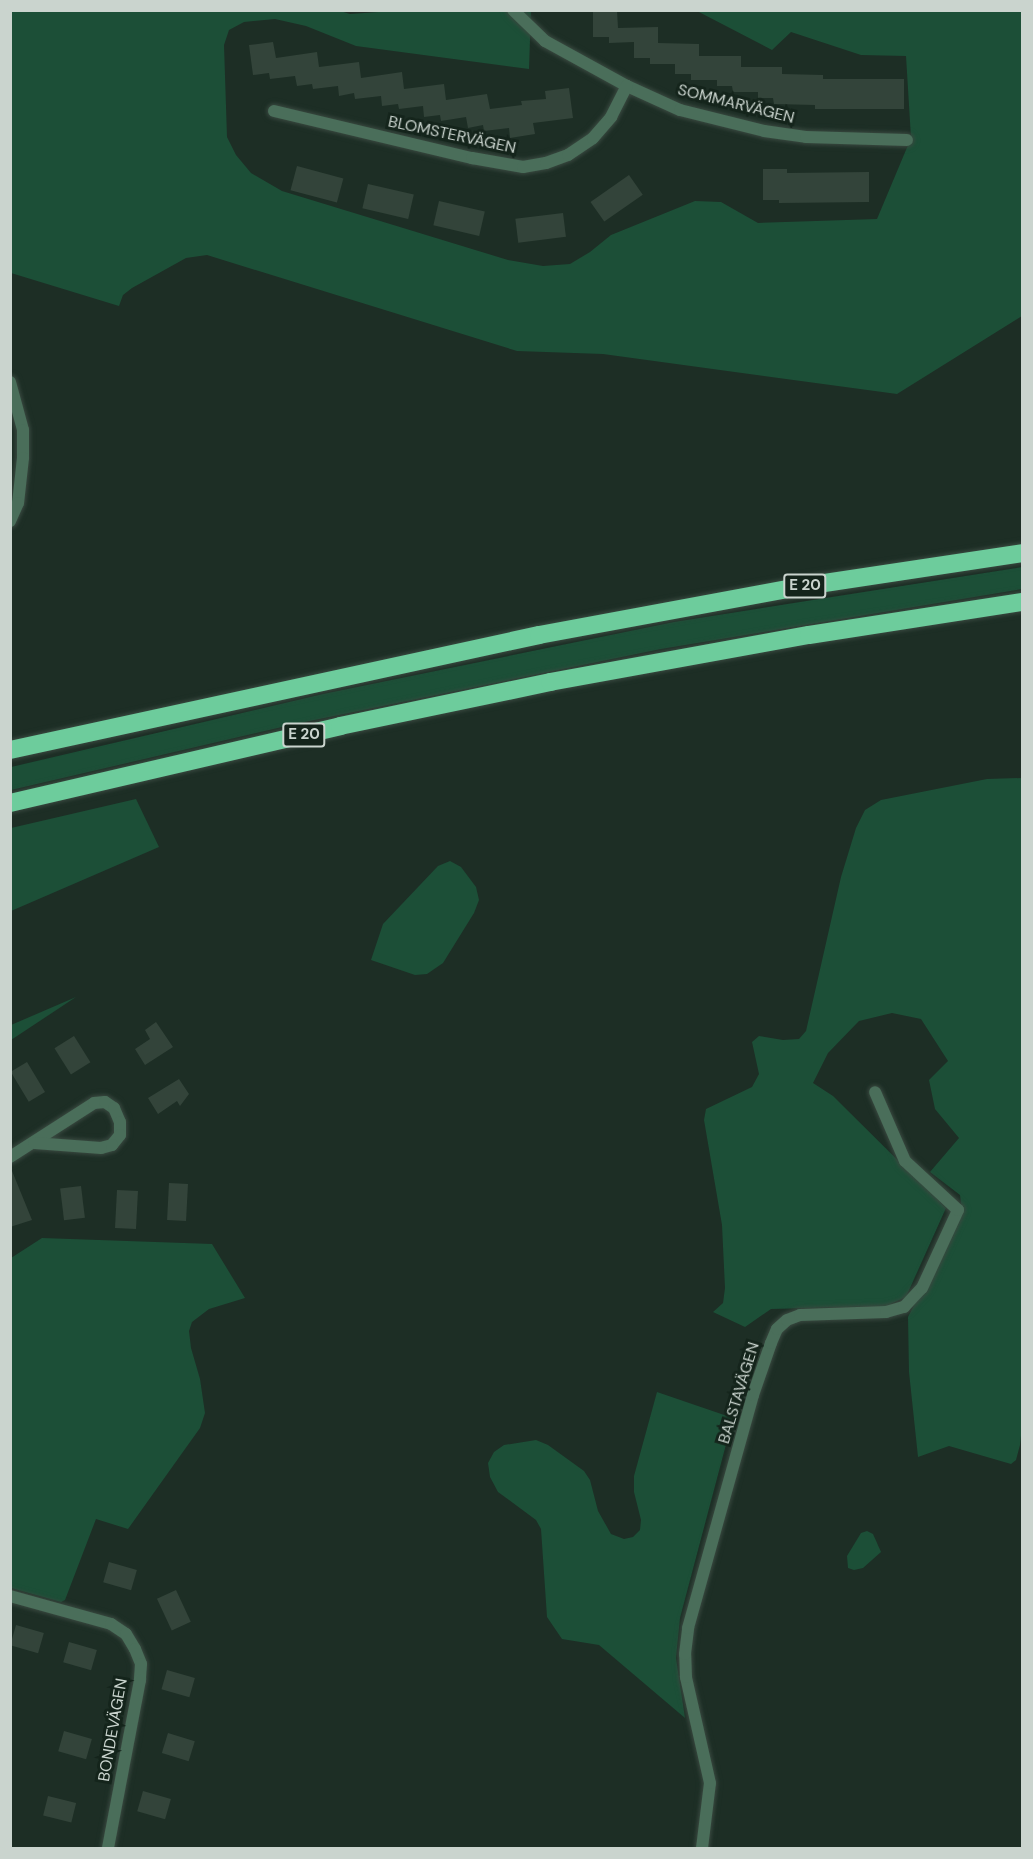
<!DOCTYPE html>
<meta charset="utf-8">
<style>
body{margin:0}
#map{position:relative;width:1033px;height:1859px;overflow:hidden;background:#1d2e25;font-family:"DM Sans",sans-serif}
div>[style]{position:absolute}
.green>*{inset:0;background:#1c4f37}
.building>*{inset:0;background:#33443a;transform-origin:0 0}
.roads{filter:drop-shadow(0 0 2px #394940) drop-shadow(0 0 2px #394940)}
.street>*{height:12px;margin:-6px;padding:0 6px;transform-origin:6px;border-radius:6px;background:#4a6e5a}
.highway>*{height:18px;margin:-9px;padding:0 9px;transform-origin:9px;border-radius:9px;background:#6dcc9c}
span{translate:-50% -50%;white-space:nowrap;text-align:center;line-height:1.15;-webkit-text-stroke:6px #14241b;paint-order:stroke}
.shield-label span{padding:2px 4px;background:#14241b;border:2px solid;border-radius:4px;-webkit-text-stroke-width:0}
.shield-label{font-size:15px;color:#cad4ce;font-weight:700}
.street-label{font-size:16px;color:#cad4ce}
.frame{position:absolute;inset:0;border:12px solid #cad4ce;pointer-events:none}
</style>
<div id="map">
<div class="green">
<i style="clip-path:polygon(337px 10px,350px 14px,407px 10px,531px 11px,529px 69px,356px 46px,306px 26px,275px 19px,244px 22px,229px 30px,224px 45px,227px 137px,236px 155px,251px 173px,282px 191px,508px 260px,543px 266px,570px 264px,590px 252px,611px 235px,695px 201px,721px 202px,758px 223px,877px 219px,911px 138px,906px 56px,861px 55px,791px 32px,772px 50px,697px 11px,1022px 11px,1022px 316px,897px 394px,603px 354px,517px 351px,207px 255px,186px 258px,132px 288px,123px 295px,119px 306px,11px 273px,10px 11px)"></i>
<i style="clip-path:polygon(1022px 567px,1022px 589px,661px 649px,295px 724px,11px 790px,11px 767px,323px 694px,674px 622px)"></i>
<i style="clip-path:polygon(1022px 778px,1022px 1427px,1020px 1445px,1016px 1460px,1011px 1464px,949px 1446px,918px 1457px,909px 1372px,908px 1317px,962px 1211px,960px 1195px,930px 1172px,959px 1138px,935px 1109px,929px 1080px,948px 1061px,921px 1019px,892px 1013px,859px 1021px,828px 1053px,813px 1083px,833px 1096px,946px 1208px,906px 1297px,886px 1306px,771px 1309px,745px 1327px,713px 1312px,723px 1303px,725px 1288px,722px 1225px,704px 1120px,706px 1109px,752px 1087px,759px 1074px,752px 1042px,759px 1036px,783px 1040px,799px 1039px,806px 1031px,841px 877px,856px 828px,865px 810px,881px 800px,987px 779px)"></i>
<i style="clip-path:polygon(136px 799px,159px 847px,11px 911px,11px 828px)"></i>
<i style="clip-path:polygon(450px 861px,461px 867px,476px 887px,479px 900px,474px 913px,443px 963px,427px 974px,415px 975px,371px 960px,383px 924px,438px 866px)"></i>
<i style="clip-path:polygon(76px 997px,11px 1040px,11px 1025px)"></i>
<i style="clip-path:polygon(42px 1238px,212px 1244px,245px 1298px,209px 1309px,192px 1322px,189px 1331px,191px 1348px,200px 1379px,205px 1413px,200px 1428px,128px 1529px,96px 1519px,65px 1600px,61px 1602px,11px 1588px,11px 1258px)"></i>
<i style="clip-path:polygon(657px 1392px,733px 1418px,680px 1618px,676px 1658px,685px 1718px,599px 1645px,562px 1639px,547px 1617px,541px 1529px,536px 1520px,498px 1492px,490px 1477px,488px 1463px,494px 1452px,504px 1445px,536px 1440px,548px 1445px,584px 1471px,590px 1480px,598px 1511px,611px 1534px,624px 1539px,633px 1537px,640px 1530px,641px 1520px,634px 1492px,634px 1476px)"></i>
<i style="clip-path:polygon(867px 1531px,873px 1534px,881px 1552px,863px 1568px,854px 1570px,848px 1568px,847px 1556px,861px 1533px)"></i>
</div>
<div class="building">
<i style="clip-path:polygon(593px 10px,617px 10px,618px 28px,658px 27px,658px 43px,699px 44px,699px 56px,741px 56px,741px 67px,782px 67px,782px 74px,823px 75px,823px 79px,904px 79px,904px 109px,815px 109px,815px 105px,774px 104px,773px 98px,758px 98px,758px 92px,733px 92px,732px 86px,717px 86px,717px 80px,691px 80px,691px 74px,675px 74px,675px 64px,650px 64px,650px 58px,634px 58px,634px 42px,609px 43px,609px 37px,593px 37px)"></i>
<i style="clip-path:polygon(273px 42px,276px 58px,317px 52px,319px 67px,359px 62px,361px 78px,402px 72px,404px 89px,444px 84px,446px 100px,487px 94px,490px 109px,522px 105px,521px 101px,546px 99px,545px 91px,569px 88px,573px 118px,533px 123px,535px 134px,510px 138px,509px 128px,484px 131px,483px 125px,468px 128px,466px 117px,441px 121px,440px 115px,424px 117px,423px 106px,399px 109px,398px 104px,382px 106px,381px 96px,355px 99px,354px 93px,339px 96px,338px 86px,313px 89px,312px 84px,297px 86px,295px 76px,270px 79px,269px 73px,253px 75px,249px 45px)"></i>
<i style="left:297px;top:166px;width:48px;height:25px;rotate:15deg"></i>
<i style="clip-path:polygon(763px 169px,787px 169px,787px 173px,869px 172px,869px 202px,779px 203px,779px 200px,763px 200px)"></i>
<i style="left:629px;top:175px;width:24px;height:47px;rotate:55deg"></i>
<i style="left:368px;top:184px;width:47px;height:25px;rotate:13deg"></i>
<i style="left:439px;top:201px;width:47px;height:25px;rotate:13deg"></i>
<i style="left:563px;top:213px;width:24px;height:48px;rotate:83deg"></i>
<i style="clip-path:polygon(156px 1022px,173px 1047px,145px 1065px,135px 1049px,150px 1039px,145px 1030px)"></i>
<i style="left:74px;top:1036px;width:31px;height:23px;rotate:58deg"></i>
<i style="left:27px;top:1062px;width:35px;height:19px;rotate:59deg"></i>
<i style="clip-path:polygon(179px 1079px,189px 1094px,180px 1106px,177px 1101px,158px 1114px,148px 1098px)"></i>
<i style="clip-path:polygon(10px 1166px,32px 1220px,10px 1227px)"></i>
<i style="left:169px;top:1183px;width:19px;height:37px;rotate:3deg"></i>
<i style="left:81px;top:1186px;width:32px;height:21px;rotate:83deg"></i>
<i style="left:117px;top:1190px;width:21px;height:38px;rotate:3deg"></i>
<i style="left:109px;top:1562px;width:29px;height:21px;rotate:16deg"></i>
<i style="left:176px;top:1590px;width:35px;height:21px;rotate:65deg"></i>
<i style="left:16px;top:1625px;width:29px;height:21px;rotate:16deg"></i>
<i style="left:69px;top:1642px;width:29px;height:21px;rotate:16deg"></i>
<i style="left:167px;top:1670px;width:29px;height:20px;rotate:16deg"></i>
<i style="left:64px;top:1731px;width:29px;height:21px;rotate:16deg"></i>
<i style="left:168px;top:1733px;width:28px;height:21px;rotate:17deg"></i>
<i style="left:143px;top:1791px;width:29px;height:21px;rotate:16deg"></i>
<i style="left:48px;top:1796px;width:29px;height:20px;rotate:14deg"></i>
</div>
<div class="roads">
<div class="street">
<i style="left:513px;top:10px;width:45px;rotate:44.1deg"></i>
<i style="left:545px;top:41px;width:94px;rotate:28.8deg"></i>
<i style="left:627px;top:86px;width:58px;rotate:24.4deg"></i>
<i style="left:680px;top:110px;width:87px;rotate:14deg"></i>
<i style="left:764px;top:131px;width:42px;rotate:8.1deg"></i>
<i style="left:806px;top:137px;width:101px;rotate:1.7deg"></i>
<i style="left:274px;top:111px;width:204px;rotate:13.4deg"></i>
<i style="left:472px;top:158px;width:52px;rotate:10deg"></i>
<i style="left:523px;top:167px;width:23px;rotate:-10deg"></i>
<i style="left:546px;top:163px;width:23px;rotate:-20deg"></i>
<i style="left:568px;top:155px;width:30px;rotate:-34deg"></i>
<i style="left:593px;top:138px;width:28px;rotate:-49deg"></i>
<i style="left:611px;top:117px;width:35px;rotate:-63deg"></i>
<i style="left:10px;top:382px;width:50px;rotate:74.8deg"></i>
<i style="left:23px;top:430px;width:28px;rotate:90deg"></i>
<i style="left:23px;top:458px;width:45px;rotate:96.3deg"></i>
<i style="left:18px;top:503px;width:20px;rotate:114deg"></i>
<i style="left:10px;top:1157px;width:100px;rotate:-32.7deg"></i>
<i style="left:94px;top:1103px;width:11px;rotate:-5deg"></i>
<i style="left:105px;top:1102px;width:11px;rotate:34deg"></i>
<i style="left:114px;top:1108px;width:15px;rotate:67deg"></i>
<i style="left:120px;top:1122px;width:13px;rotate:90deg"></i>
<i style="left:120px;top:1135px;width:13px;rotate:129deg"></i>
<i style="left:112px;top:1145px;width:11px;rotate:165deg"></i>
<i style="left:101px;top:1148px;width:67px;rotate:-175.7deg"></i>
<i style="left:10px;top:1596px;width:105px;rotate:15.5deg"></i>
<i style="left:111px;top:1624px;width:18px;rotate:34deg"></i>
<i style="left:126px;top:1634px;width:17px;rotate:59deg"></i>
<i style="left:135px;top:1649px;width:16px;rotate:68deg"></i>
<i style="left:141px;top:1664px;width:16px;rotate:94deg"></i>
<i style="left:140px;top:1680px;width:171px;rotate:100.8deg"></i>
<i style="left:702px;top:1848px;width:65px;rotate:-83deg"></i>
<i style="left:710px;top:1783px;width:109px;rotate:-102.8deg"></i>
<i style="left:686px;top:1677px;width:23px;rotate:-92deg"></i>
<i style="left:685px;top:1654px;width:26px;rotate:-83deg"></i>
<i style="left:688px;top:1628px;width:242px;rotate:-74.4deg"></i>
<i style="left:753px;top:1395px;width:55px;rotate:-70.9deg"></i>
<i style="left:771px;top:1343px;width:15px;rotate:-67deg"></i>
<i style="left:777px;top:1329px;width:13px;rotate:-42deg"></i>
<i style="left:787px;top:1320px;width:14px;rotate:-21deg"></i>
<i style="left:800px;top:1315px;width:86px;rotate:-2deg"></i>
<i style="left:886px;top:1312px;width:19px;rotate:-16deg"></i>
<i style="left:904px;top:1307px;width:26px;rotate:-47deg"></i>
<i style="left:922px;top:1288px;width:86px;rotate:-65.2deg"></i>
<i style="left:958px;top:1210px;width:72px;rotate:-137.2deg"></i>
<i style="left:905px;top:1161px;width:75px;rotate:-113.5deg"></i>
</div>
<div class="highway">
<i style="left:10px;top:750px;width:541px;rotate:-12.26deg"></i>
<i style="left:539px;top:635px;width:263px;rotate:-10.5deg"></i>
<i style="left:798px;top:587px;width:227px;rotate:-8.6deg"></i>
<i style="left:10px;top:803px;width:339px;rotate:-13.1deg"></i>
<i style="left:340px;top:726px;width:215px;rotate:-11.8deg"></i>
<i style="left:550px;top:682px;width:263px;rotate:-10.3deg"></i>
<i style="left:809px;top:635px;width:216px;rotate:-8.8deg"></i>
</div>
</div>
<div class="shield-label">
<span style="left:805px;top:586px">E 20</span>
<span style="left:304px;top:735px">E 20</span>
</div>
<div class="street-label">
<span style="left:736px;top:104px;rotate:14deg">SOMMARVÄGEN</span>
<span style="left:452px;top:135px;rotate:12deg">BLOMSTERVÄGEN</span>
<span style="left:739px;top:1393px;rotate:-73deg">BALSTAVÄGEN</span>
<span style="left:113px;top:1730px;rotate:-80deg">BONDEVÄGEN</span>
</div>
<div class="frame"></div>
</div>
